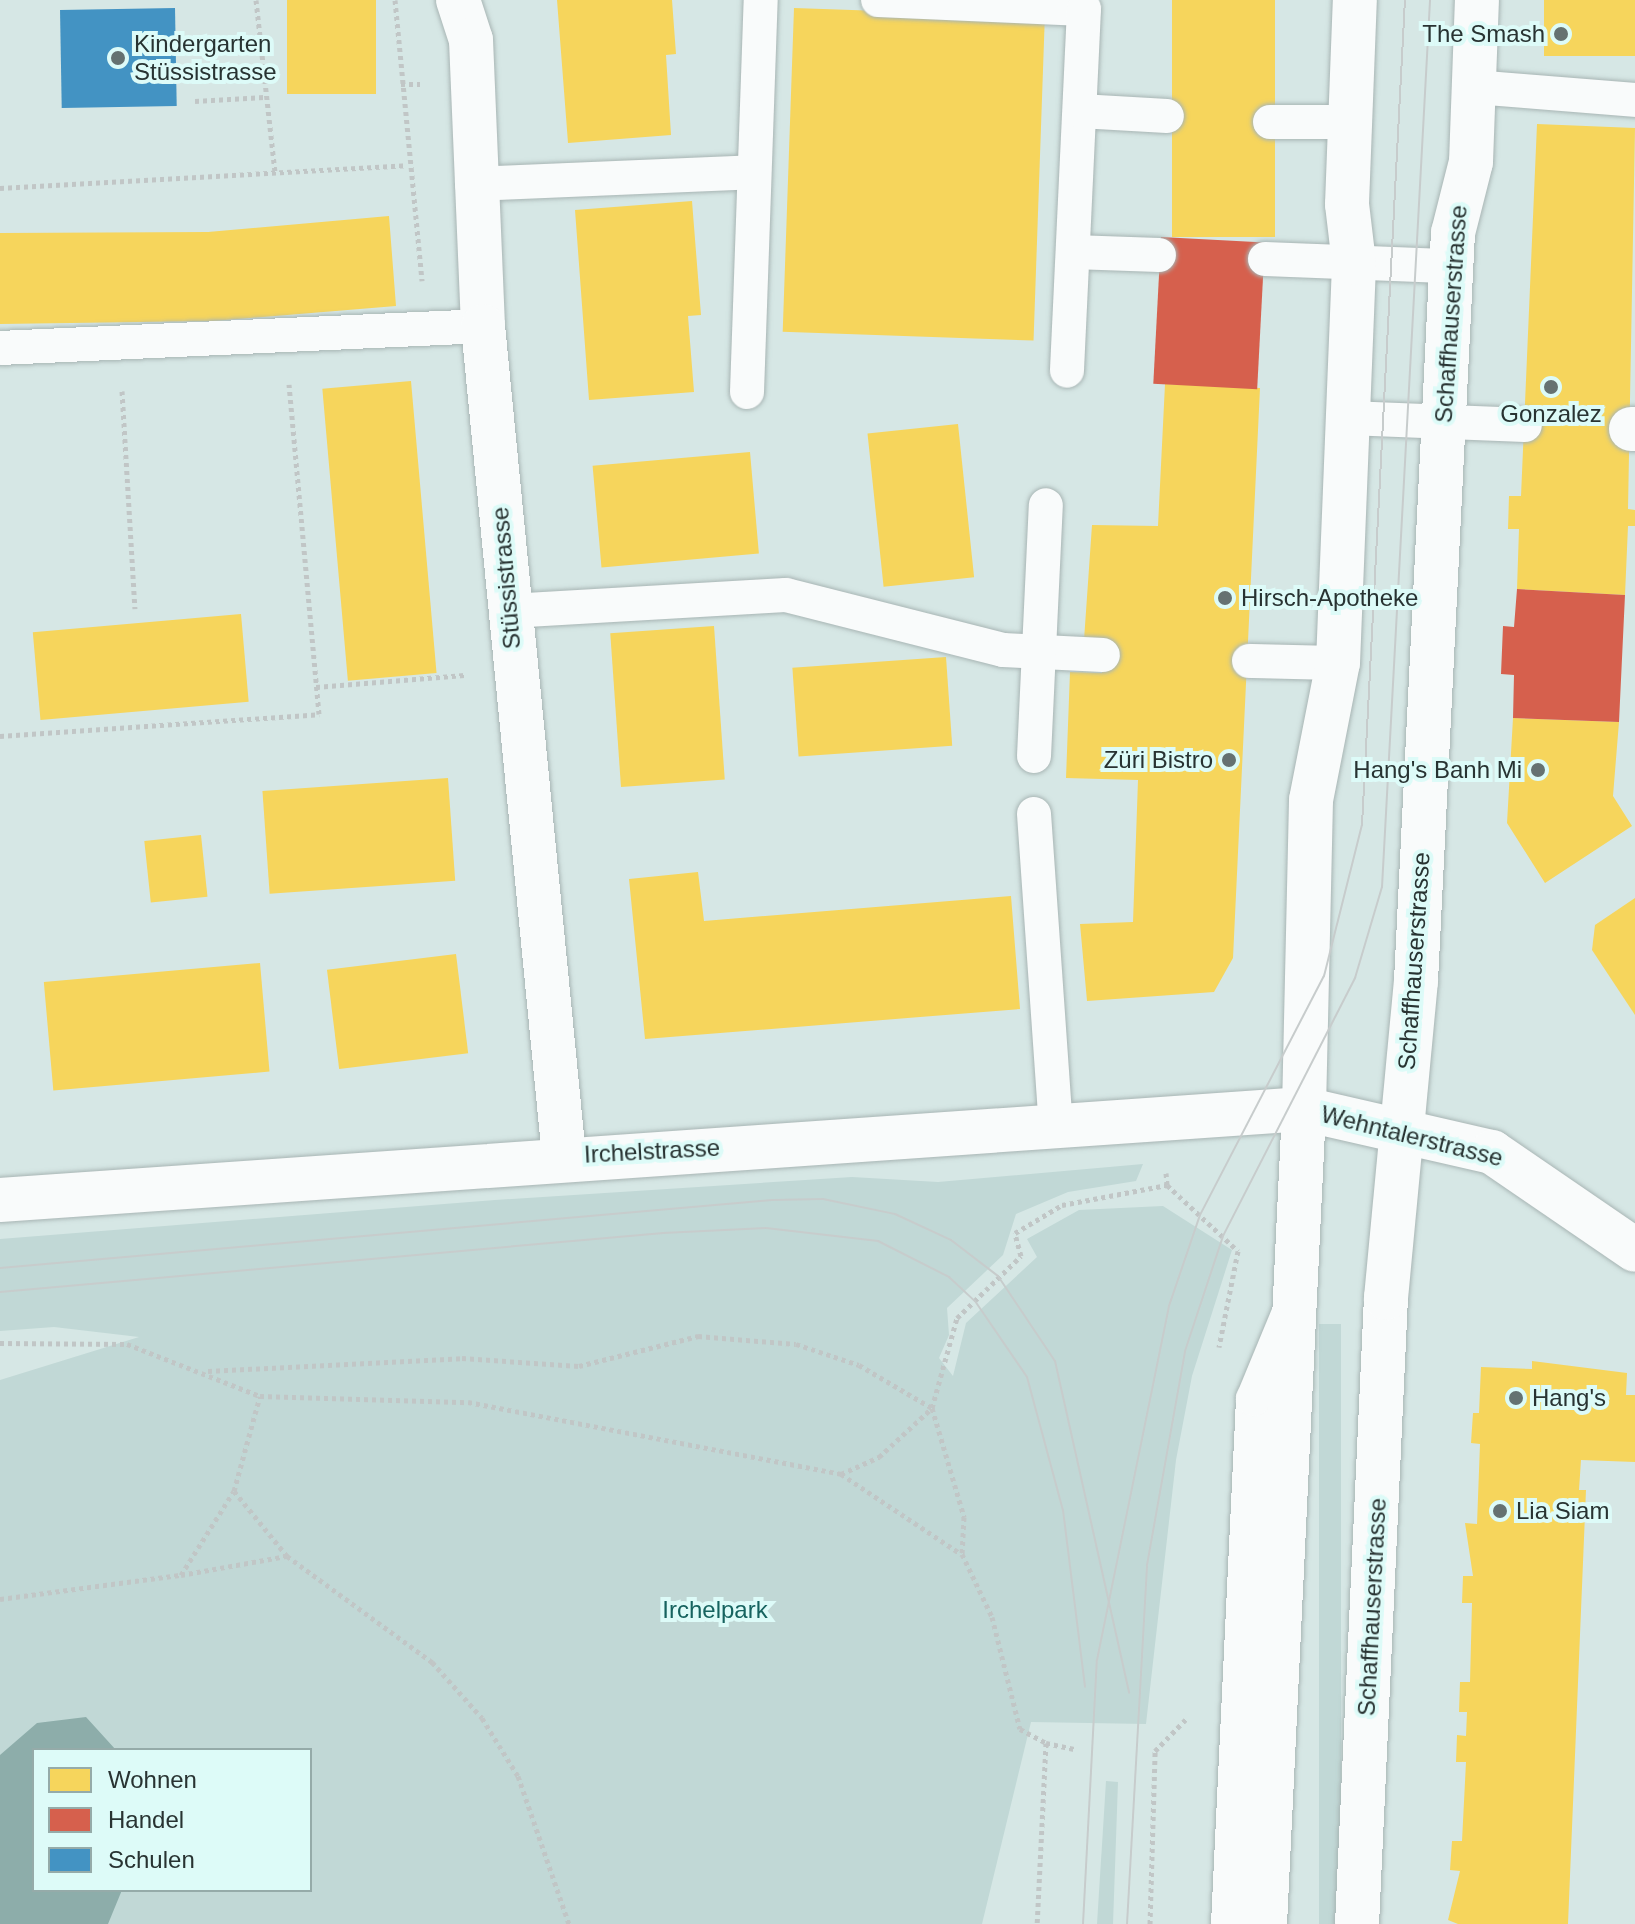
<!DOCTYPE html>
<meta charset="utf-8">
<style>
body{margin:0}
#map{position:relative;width:1635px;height:1924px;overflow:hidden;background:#d6e7e5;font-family:Helvetica,sans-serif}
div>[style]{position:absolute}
.green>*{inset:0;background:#c1d8d6;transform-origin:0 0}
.water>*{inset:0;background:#8dadaa}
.homes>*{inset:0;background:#f6d55c;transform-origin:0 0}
.shops>*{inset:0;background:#d6604d;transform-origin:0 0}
.schools>*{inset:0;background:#4393c3;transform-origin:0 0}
.path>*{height:5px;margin-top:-2.5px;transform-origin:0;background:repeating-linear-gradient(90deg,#c1c6c6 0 4px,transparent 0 8px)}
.roads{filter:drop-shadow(0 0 2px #a8b5b4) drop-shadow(0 0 2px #a8b5b4)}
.lane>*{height:34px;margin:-17px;padding:0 17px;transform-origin:17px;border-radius:17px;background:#f9fbfb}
.street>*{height:44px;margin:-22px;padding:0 22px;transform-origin:22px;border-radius:22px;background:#f9fbfb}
.secondary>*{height:44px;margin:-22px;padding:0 22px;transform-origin:22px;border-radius:22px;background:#f9fbfb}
.tram>*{height:2px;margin:-1px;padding:0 1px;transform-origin:1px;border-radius:1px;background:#c7cccc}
.dots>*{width:22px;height:22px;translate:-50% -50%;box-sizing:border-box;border:4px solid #ddfbf8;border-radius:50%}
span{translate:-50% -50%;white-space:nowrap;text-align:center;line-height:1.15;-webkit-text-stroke:8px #ddfbf8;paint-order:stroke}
.poi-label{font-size:24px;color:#283332}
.right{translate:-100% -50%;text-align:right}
.left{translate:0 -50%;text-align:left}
.street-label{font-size:24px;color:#283332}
.park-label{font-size:24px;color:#16635f}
.legend{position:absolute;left:32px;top:1748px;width:280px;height:144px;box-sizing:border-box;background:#ddfbf8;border:2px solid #95aba9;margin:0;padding:10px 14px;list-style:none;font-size:24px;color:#283332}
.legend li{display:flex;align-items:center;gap:16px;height:40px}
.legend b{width:40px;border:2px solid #95aba9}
</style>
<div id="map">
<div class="green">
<i style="clip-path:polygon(evenodd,1143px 1164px,1136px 1181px,1068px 1192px,1016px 1214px,1003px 1255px,947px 1308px,949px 1335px,939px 1358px,953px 1376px,966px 1323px,1037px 1257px,1027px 1239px,1079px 1210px,1163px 1206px,1232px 1250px,1192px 1376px,1176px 1460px,1146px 1724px,1031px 1722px,982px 1924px,0 1924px,0 1380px,139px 1337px,54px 1327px,0 1331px,0 1239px,495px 1200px,852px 1177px,938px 1182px,1143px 1164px,34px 1750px,310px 1750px,310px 1890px,34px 1890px,34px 1750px)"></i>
<i style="left:1319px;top:1324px;width:22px;height:601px"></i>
<i style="clip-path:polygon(1106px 1781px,1118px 1782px,1113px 1924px,1097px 1924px)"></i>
</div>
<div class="water">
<i style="clip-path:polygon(86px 1717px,116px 1750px,34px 1750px,34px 1890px,122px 1890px,108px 1924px,0 1924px,0 1755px,37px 1723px)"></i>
</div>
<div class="homes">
<i style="left:287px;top:0;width:89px;height:94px"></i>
<i style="clip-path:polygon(557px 0,672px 0,676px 54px,666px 55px,671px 135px,568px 143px)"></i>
<i style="left:1172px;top:0;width:103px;height:237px"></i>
<i style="left:1544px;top:0;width:91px;height:56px"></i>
<i style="left:794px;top:8px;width:251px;height:324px;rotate:2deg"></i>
<i style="clip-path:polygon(1537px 124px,1635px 128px,1628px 509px,1635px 510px,1635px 526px,1628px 526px,1625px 595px,1517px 589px,1519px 529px,1508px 529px,1509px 496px,1521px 496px)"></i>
<i style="clip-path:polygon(692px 201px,701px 315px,688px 316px,694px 392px,589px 400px,575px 210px)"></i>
<i style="clip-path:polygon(389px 216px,396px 306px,213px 321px,0 324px,0 233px,208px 232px)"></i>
<i style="left:411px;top:381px;width:293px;height:89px;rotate:85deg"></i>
<i style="clip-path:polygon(1165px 384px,1260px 388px,1233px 958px,1214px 992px,1087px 1001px,1080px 924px,1133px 922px,1138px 780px,1066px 778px,1070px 672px,1102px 673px,1103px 641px,1084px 640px,1092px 525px,1158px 526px)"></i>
<i style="left:958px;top:424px;width:154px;height:91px;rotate:84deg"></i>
<i style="left:750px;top:452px;width:102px;height:158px;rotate:85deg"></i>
<i style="left:241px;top:614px;width:88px;height:209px;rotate:85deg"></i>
<i style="left:714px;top:626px;width:154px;height:104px;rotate:86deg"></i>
<i style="left:946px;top:657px;width:89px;height:154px;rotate:86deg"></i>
<i style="clip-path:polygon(1513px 718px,1619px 722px,1613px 796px,1632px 826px,1545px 883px,1507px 823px)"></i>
<i style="left:448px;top:778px;width:103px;height:186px;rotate:86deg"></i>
<i style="left:201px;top:835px;width:62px;height:57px;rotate:84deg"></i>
<i style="clip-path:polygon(698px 872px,704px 921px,1011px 896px,1020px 1009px,645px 1039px,629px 879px)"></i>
<i style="clip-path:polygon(1635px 898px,1635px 1015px,1592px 950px,1595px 925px)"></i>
<i style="left:456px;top:954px;width:100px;height:130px;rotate:83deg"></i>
<i style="left:260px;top:963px;width:109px;height:217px;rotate:85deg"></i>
<i style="clip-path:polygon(1532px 1361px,1627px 1373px,1626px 1395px,1635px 1395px,1635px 1462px,1581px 1460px,1579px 1490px,1586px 1490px,1568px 1924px,1458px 1924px,1448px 1920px,1460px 1871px,1450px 1870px,1452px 1841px,1462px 1841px,1466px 1762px,1456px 1762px,1457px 1735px,1466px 1736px,1467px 1712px,1459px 1712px,1460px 1682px,1470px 1682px,1472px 1603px,1462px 1603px,1463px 1576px,1473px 1576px,1465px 1523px,1477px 1524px,1480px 1444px,1471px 1443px,1473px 1413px,1479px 1413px,1481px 1367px,1532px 1369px)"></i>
</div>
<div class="shops">
<i style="left:1161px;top:237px;width:104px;height:147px;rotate:3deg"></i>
<i style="clip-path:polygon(1517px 589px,1625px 595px,1619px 722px,1513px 718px,1514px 675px,1501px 674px,1503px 626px,1514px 627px)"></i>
</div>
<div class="schools">
<i style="left:175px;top:8px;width:98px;height:115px;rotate:89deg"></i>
</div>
<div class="path">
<i style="left:256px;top:0;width:174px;rotate:83.7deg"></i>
<i style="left:395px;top:0;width:282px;rotate:84.5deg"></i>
<i style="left:401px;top:84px;width:19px"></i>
<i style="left:195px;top:101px;width:70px;rotate:-3.3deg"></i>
<i style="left:0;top:188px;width:407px;rotate:-3.2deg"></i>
<i style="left:122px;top:391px;width:218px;rotate:86.6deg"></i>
<i style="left:316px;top:687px;width:149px;rotate:-4.6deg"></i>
<i style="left:0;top:736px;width:320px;rotate:-3.9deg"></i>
<i style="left:319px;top:714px;width:331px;rotate:-95.2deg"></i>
<i style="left:1166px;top:1173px;width:12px;rotate:85deg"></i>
<i style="left:1167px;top:1185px;width:97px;rotate:42.9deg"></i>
<i style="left:1238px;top:1251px;width:98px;rotate:101.2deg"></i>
<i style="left:0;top:1343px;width:127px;rotate:0.5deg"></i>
<i style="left:127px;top:1344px;width:143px;rotate:21.4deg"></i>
<i style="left:260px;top:1396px;width:208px;rotate:1.7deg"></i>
<i style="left:468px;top:1402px;width:380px;rotate:10.9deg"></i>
<i style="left:841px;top:1474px;width:144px;rotate:33.7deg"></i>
<i style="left:208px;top:1371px;width:254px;rotate:-2.9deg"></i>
<i style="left:462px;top:1358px;width:117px;rotate:3.9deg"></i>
<i style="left:579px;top:1366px;width:123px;rotate:-14.1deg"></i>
<i style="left:698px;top:1336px;width:98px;rotate:4.7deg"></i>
<i style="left:796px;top:1344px;width:66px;rotate:18.4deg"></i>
<i style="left:859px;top:1365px;width:85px;rotate:30.5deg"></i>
<i style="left:932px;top:1408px;width:114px;rotate:73.6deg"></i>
<i style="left:964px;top:1517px;width:37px;rotate:93deg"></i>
<i style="left:962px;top:1554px;width:70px;rotate:64.5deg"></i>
<i style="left:992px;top:1617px;width:115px;rotate:76deg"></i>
<i style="left:1020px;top:1729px;width:30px;rotate:28deg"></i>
<i style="left:1046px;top:1743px;width:181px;rotate:92.8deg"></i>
<i style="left:841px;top:1474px;width:42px;rotate:-24.1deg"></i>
<i style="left:879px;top:1457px;width:72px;rotate:-42.8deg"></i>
<i style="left:932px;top:1408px;width:93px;rotate:-74.5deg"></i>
<i style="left:957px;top:1318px;width:89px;rotate:-44.1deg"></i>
<i style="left:1021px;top:1256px;width:24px;rotate:-105deg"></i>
<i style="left:1015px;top:1233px;width:55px;rotate:-30.8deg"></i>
<i style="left:1062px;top:1205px;width:107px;rotate:-10.8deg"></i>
<i style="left:234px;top:1491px;width:84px;rotate:50.8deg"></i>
<i style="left:181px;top:1575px;width:108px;rotate:-10.2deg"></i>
<i style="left:287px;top:1556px;width:180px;rotate:36.2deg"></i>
<i style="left:432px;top:1662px;width:75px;rotate:48.2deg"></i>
<i style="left:482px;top:1718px;width:68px;rotate:58.2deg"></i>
<i style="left:518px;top:1776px;width:157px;rotate:71deg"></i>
<i style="left:0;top:1599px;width:183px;rotate:-7.6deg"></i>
<i style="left:181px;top:1575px;width:99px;rotate:-57.8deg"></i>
<i style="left:234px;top:1491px;width:98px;rotate:-74.7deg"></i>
<i style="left:1046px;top:1743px;width:30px;rotate:12deg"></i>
<i style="left:1150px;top:1924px;width:173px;rotate:-88.3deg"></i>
<i style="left:1155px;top:1751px;width:45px;rotate:-45.9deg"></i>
</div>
<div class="roads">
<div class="lane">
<i style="left:878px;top:0;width:206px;rotate:2.5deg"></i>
<i style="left:1084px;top:9px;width:362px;rotate:92.7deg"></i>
<i style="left:1474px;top:87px;width:162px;rotate:4.6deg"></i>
<i style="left:1080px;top:111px;width:87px;rotate:3.3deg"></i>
<i style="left:1270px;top:122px;width:80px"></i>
<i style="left:472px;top:184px;width:282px;rotate:-2.4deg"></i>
<i style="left:1073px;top:252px;width:86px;rotate:2deg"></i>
<i style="left:1265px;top:259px;width:186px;rotate:2.2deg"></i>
<i style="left:0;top:348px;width:484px;rotate:-2.6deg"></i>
<i style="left:747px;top:392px;width:392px;rotate:-88deg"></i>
<i style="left:1348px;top:418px;width:177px;rotate:2.3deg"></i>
<i style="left:509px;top:611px;width:277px;rotate:-3.3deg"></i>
<i style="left:786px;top:595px;width:224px;rotate:14.2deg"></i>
<i style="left:1003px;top:650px;width:100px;rotate:2.9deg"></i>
<i style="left:1249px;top:661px;width:89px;rotate:1.3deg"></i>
<i style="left:1034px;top:756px;width:251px;rotate:-87.3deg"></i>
<i style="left:1034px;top:814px;width:314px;rotate:86deg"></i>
<i style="left:1228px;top:1924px;width:526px;rotate:-87.27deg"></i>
<i style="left:1253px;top:1399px;width:89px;rotate:-67.5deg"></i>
</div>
<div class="street">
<i style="left:458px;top:0;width:42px;rotate:72deg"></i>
<i style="left:471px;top:40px;width:286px;rotate:87.6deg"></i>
<i style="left:483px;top:326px;width:835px;rotate:84.43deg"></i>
<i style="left:1631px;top:429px;width:4px"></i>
</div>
<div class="secondary">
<i style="left:0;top:1200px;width:1307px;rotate:-3.99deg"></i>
<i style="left:1304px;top:1109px;width:193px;rotate:12.9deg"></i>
<i style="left:1492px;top:1152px;width:173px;rotate:34.4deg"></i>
<i style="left:1265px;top:1924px;width:816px;rotate:-87.26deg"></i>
<i style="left:1304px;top:1109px;width:309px;rotate:-88.7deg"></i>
<i style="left:1311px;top:800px;width:140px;rotate:-78.9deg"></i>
<i style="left:1338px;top:663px;width:400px;rotate:-87.7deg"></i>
<i style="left:1354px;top:263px;width:59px;rotate:-96.8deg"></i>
<i style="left:1347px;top:204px;width:204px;rotate:-87.8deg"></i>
<i style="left:1357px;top:1924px;width:627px;rotate:-87.35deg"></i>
<i style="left:1386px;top:1298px;width:318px;rotate:-84.6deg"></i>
<i style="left:1416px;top:981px;width:749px;rotate:-87.17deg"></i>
<i style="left:1453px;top:233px;width:73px;rotate:-75.8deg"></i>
<i style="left:1471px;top:162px;width:162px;rotate:-87.9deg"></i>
</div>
</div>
<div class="tram">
<i style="left:0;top:1268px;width:775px;rotate:-5.03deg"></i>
<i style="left:772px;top:1200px;width:51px;rotate:-1.1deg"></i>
<i style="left:823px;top:1199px;width:74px;rotate:11.8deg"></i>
<i style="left:895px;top:1214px;width:62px;rotate:24.9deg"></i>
<i style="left:951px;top:1240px;width:59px;rotate:37.5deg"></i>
<i style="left:998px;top:1276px;width:102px;rotate:56.2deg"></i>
<i style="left:1055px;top:1361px;width:340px;rotate:77.4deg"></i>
<i style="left:0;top:1292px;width:666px;rotate:-5.09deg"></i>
<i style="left:663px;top:1233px;width:103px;rotate:-2.8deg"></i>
<i style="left:766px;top:1228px;width:113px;rotate:6.6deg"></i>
<i style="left:878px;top:1241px;width:80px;rotate:26.9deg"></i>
<i style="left:949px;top:1277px;width:35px;rotate:43deg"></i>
<i style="left:975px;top:1301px;width:92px;rotate:55.6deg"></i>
<i style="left:1027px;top:1377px;width:138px;rotate:74.9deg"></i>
<i style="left:1063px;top:1510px;width:178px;rotate:82.9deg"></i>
<i style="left:1083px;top:1924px;width:264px;rotate:-87deg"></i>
<i style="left:1097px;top:1660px;width:361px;rotate:-78.5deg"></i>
<i style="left:1169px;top:1306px;width:96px;rotate:-71.2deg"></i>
<i style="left:1200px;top:1215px;width:269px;rotate:-62.6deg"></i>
<i style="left:1324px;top:976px;width:156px;rotate:-75.9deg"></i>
<i style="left:1362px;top:825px;width:826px;rotate:-87.02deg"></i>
<i style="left:1127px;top:1924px;width:360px;rotate:-86.8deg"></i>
<i style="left:1147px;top:1565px;width:217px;rotate:-79.9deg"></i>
<i style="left:1185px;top:1351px;width:121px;rotate:-71.7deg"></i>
<i style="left:1223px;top:1236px;width:290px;rotate:-62.9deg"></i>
<i style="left:1355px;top:978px;width:95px;rotate:-73.5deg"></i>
<i style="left:1382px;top:887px;width:888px;rotate:-86.9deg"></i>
</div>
<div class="dots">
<i style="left:1561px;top:34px;background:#657271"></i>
<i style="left:118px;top:58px;background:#657271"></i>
<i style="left:1551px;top:387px;background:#657271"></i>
<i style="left:1225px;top:598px;background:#657271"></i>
<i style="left:1229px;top:760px;background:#657271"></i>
<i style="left:1538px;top:770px;background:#657271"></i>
<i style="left:1516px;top:1398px;background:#657271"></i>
<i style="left:1500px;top:1511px;background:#657271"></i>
</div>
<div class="poi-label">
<span class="right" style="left:1545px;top:34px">The Smash</span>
<span class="left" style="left:134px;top:58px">Kindergarten<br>Stüssistrasse</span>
<span style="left:1551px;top:414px">Gonzalez</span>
<span class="left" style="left:1241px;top:598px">Hirsch-Apotheke</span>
<span class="right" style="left:1213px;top:760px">Züri Bistro</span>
<span class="right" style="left:1522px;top:770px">Hang's Banh Mi</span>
<span class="left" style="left:1532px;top:1398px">Hang's</span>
<span class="left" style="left:1516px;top:1511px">Lia Siam</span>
</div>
<div class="street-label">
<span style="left:1451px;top:314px;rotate:-86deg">Schaffhauserstrasse</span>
<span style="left:506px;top:578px;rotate:-95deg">Stüssistrasse</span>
<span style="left:1414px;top:961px;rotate:-86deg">Schaffhauserstrasse</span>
<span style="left:1412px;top:1136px;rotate:14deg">Wehntalerstrasse</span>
<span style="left:652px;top:1151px;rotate:-3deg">Irchelstrasse</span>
<span style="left:1372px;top:1607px;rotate:-87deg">Schaffhauserstrasse</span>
</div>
<div class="park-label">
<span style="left:715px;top:1610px">Irchelpark</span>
</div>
<ul class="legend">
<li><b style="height:22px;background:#f6d55c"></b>Wohnen</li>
<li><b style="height:22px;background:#d6604d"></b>Handel</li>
<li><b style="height:22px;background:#4393c3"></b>Schulen</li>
</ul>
</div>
